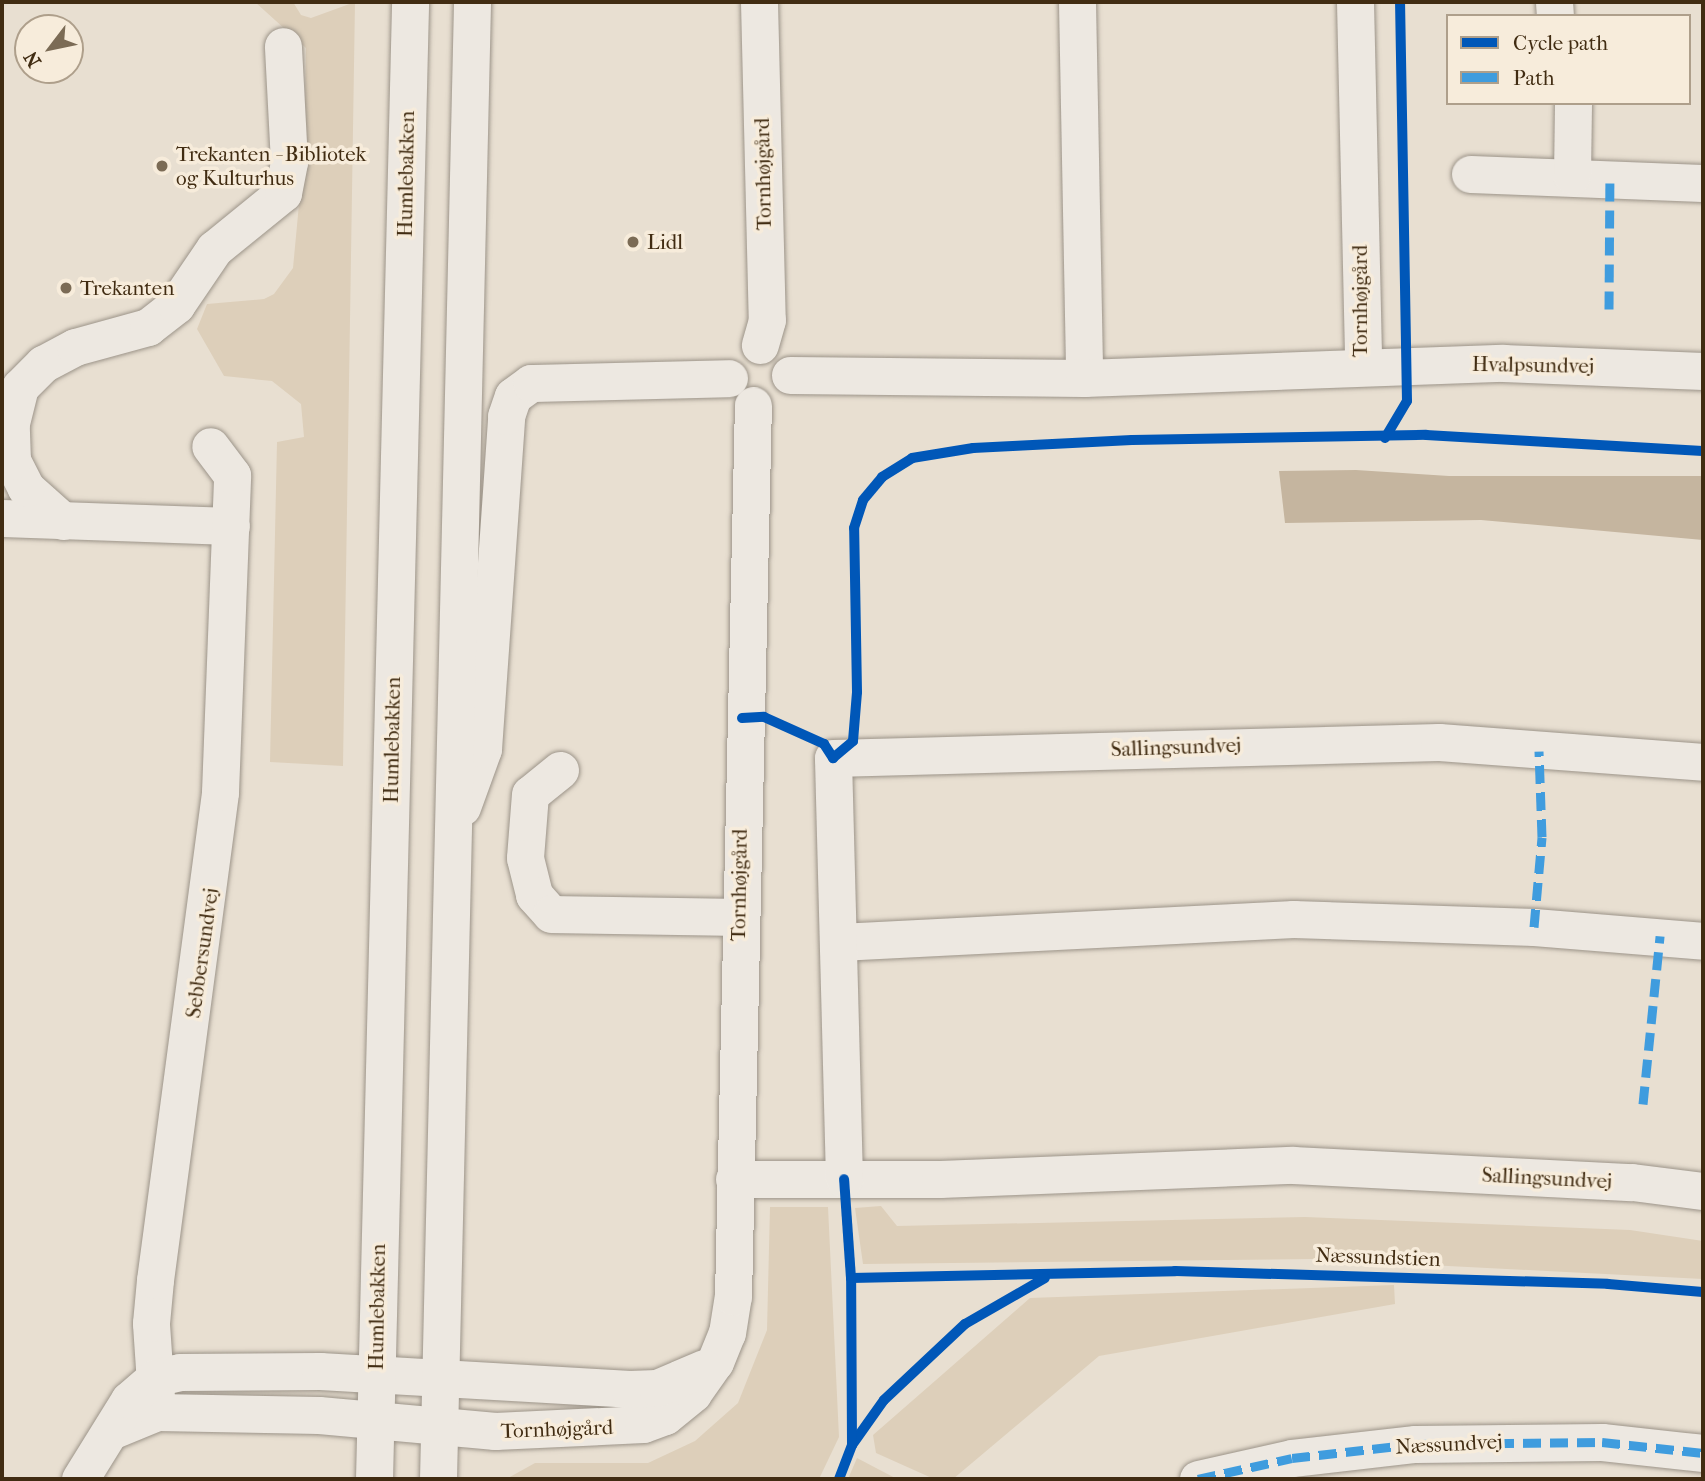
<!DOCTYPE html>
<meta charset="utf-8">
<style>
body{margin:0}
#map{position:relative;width:1705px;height:1481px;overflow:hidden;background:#e8dfd1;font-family:"IM FELL French Canon",serif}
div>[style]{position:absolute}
.green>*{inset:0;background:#ddcfba}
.water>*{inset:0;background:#c5b59f}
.roads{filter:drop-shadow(0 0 2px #9c9489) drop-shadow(0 0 2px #9c9489)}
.minor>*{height:37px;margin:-18.5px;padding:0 18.5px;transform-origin:18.5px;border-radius:18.5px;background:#ede8e1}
.quiet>*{height:9px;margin-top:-4.5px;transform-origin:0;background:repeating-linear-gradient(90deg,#3f9cde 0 18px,transparent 0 27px)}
.cycleway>*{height:10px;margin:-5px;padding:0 5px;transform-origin:5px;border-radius:5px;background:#0057b8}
.dots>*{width:19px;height:19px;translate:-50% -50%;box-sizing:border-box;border:4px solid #f7ecdb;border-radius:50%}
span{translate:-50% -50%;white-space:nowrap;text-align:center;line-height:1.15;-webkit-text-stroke:7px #f7ecdb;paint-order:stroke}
.poi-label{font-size:21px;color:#412c12}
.left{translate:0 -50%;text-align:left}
.street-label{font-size:21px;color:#412c12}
.frame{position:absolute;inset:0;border:4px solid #412c12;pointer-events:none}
.legend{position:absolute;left:1446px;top:14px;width:245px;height:91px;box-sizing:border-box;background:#f7ecdb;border:2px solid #ae9f8b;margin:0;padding:9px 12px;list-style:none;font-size:21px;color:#412c12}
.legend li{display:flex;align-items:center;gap:14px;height:35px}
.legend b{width:35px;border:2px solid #ae9f8b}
.north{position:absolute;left:14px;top:14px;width:70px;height:70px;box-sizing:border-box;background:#f7ecdb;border:2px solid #ae9f8b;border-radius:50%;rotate:238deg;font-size:19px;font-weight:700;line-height:28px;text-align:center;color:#412c12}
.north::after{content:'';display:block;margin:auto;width:24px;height:32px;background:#7b6b55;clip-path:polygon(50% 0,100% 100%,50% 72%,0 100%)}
</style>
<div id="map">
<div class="green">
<i style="clip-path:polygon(255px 2px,293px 2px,301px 15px,311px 18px,355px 2px,343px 766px,270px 762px,277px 442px,304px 437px,301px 404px,272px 381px,224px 376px,197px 329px,207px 304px,264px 299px,274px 294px,293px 268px,304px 151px,306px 48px)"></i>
<i style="clip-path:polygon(881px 1206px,897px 1226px,1305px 1217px,1630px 1230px,1703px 1241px,1703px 1279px,1312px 1259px,863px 1264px,855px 1208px)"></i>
<i style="clip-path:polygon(770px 1207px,828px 1207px,839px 1437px,819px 1479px,506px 1479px,535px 1463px,648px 1463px,695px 1441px,738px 1403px,767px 1330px)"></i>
<i style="clip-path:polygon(1394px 1285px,1395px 1304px,1099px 1356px,953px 1479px,934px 1479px,876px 1453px,873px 1435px,1030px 1298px)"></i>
<i style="clip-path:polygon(857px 1458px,897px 1479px,848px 1479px)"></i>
</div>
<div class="water">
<i style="clip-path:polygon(1356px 470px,1449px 476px,1703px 476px,1703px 540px,1481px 520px,1285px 523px,1279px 471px)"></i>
</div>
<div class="roads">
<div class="minor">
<i style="left:759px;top:2px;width:318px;rotate:88.6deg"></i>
<i style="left:767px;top:320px;width:26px;rotate:106deg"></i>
<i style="left:1077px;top:2px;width:376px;rotate:88.9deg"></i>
<i style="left:1355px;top:2px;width:364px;rotate:88.7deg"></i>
<i style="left:1554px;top:2px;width:14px;rotate:86deg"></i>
<i style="left:1470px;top:174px;width:233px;rotate:2.2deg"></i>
<i style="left:1572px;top:176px;width:73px;rotate:-89.2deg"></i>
<i style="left:790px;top:375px;width:294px;rotate:0.6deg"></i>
<i style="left:1084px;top:378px;width:419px;rotate:-2.1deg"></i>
<i style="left:1503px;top:363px;width:200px;rotate:2.3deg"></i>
<i style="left:2px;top:518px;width:229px;rotate:2deg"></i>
<i style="left:63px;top:521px;width:50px;rotate:-138.3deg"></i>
<i style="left:26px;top:488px;width:30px;rotate:-117deg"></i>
<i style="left:12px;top:461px;width:38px;rotate:-92deg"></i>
<i style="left:11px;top:423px;width:37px;rotate:-76deg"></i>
<i style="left:20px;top:387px;width:33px;rotate:-45deg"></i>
<i style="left:43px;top:364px;width:36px;rotate:-28deg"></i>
<i style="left:75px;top:347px;width:76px;rotate:-15.3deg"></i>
<i style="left:148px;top:327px;width:36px;rotate:-38deg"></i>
<i style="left:176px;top:305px;width:68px;rotate:-55.8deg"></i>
<i style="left:214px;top:249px;width:89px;rotate:-39.1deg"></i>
<i style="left:283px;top:193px;width:32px;rotate:-79deg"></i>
<i style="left:289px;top:162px;width:116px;rotate:-93deg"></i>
<i style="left:560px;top:770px;width:38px;rotate:141deg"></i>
<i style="left:530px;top:794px;width:64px;rotate:94.5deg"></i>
<i style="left:525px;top:858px;width:38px;rotate:76deg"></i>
<i style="left:534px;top:895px;width:25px;rotate:48deg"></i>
<i style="left:551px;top:914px;width:188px;rotate:0.9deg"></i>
<i style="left:462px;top:807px;width:62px;rotate:-70.1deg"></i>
<i style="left:483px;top:749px;width:334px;rotate:-86deg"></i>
<i style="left:506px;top:416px;width:21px;rotate:-71deg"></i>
<i style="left:513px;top:396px;width:22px;rotate:-36deg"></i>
<i style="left:531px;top:383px;width:198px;rotate:-1.4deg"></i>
<i style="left:839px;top:942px;width:455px;rotate:-2.9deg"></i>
<i style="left:1293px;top:919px;width:241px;rotate:1.9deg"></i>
<i style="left:1534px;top:927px;width:170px;rotate:4.7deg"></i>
<i style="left:734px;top:1179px;width:206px"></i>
<i style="left:940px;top:1179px;width:353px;rotate:-2.3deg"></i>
<i style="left:1293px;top:1165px;width:339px;rotate:2.9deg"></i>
<i style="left:1632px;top:1182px;width:72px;rotate:7.2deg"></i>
<i style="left:844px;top:1179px;width:421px;rotate:-91.5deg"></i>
<i style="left:833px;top:758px;width:606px;rotate:-1.51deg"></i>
<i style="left:1439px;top:742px;width:265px;rotate:4.3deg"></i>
<i style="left:157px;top:1412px;width:89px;rotate:-93.9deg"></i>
<i style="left:151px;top:1323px;width:43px;rotate:-84.7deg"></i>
<i style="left:155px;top:1280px;width:492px;rotate:-82.4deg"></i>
<i style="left:220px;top:792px;width:317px;rotate:-87.8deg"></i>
<i style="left:232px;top:475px;width:36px;rotate:-127deg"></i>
<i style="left:111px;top:1431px;width:50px;rotate:-22.4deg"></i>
<i style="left:157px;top:1412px;width:162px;rotate:1.1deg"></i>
<i style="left:319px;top:1415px;width:177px;rotate:5.2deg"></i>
<i style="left:495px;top:1431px;width:148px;rotate:-2.7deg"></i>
<i style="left:643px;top:1424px;width:23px;rotate:-20deg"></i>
<i style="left:665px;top:1416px;width:36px;rotate:-39deg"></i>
<i style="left:693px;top:1393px;width:38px;rotate:-55deg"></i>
<i style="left:715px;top:1362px;width:31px;rotate:-68deg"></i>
<i style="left:727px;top:1333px;width:36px;rotate:-81deg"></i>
<i style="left:733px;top:1297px;width:892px;rotate:-88.72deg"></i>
<i style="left:80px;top:1479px;width:93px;rotate:-58.2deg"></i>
<i style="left:129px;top:1400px;width:33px;rotate:-41deg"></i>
<i style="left:154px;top:1378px;width:26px;rotate:-13deg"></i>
<i style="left:179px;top:1372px;width:141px;rotate:-0.4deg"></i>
<i style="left:320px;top:1371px;width:310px;rotate:3.3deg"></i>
<i style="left:629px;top:1389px;width:28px;rotate:-2deg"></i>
<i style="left:657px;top:1388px;width:51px;rotate:-23.1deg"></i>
<i style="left:374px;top:1479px;width:1477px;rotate:-88.6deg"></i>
<i style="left:438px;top:1479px;width:1477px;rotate:-88.68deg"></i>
<i style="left:1198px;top:1479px;width:96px;rotate:-12.6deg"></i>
<i style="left:1292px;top:1458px;width:124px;rotate:-6.5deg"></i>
<i style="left:1415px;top:1444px;width:187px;rotate:-0.6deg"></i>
<i style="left:1602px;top:1442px;width:102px;rotate:6.2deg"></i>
</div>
</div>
<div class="quiet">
<i style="left:1609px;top:309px;width:131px;rotate:-89.6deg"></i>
<i style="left:1534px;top:927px;width:90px;rotate:-84.9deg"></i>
<i style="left:1542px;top:837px;width:86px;rotate:-92deg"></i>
<i style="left:1643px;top:1104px;width:169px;rotate:-84.2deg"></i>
<i style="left:1198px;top:1479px;width:96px;rotate:-12.6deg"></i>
<i style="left:1292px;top:1458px;width:124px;rotate:-6.5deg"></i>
<i style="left:1415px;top:1444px;width:187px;rotate:-0.6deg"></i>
<i style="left:1602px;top:1442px;width:102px;rotate:6.2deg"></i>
</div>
<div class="cycleway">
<i style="left:1385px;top:438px;width:43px;rotate:-59.3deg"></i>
<i style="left:1407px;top:401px;width:399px;rotate:-91deg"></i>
<i style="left:742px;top:718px;width:22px;rotate:-3deg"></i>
<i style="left:764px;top:717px;width:66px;rotate:24.2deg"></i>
<i style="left:824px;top:744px;width:17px;rotate:57deg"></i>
<i style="left:833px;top:758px;width:26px;rotate:-40deg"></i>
<i style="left:853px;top:741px;width:49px;rotate:-85.3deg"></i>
<i style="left:857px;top:692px;width:164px;rotate:-91deg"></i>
<i style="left:854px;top:528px;width:29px;rotate:-72deg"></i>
<i style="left:863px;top:500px;width:30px;rotate:-50deg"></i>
<i style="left:882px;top:477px;width:36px;rotate:-32deg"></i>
<i style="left:912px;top:458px;width:62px;rotate:-9.3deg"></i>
<i style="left:973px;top:448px;width:159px;rotate:-2.9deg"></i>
<i style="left:1132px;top:440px;width:294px;rotate:-1deg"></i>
<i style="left:1426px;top:435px;width:277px;rotate:3.3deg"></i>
<i style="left:851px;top:1278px;width:324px;rotate:-1.2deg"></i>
<i style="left:1175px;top:1271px;width:433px;rotate:1.7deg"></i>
<i style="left:1608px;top:1284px;width:95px;rotate:4.8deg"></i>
<i style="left:852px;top:1445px;width:55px;rotate:-54.6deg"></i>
<i style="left:884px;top:1400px;width:111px;rotate:-43.2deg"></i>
<i style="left:965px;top:1324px;width:92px;rotate:-29.9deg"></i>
<i style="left:839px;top:1479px;width:36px;rotate:-69deg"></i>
<i style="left:852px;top:1445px;width:167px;rotate:-90.3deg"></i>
<i style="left:851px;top:1278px;width:99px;rotate:-94deg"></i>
</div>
<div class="dots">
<i style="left:162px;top:166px;background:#7b6b55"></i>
<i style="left:633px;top:242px;background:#7b6b55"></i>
<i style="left:66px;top:288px;background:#7b6b55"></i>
</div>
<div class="poi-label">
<span class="left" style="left:176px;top:166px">Trekanten - Bibliotek<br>og Kulturhus</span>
<span class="left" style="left:647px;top:242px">Lidl</span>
<span class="left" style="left:80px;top:288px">Trekanten</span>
</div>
<div class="street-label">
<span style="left:406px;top:174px;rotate:-89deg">Humlebakken</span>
<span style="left:763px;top:174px;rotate:-91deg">Tornhøjgård</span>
<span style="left:1360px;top:301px;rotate:-90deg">Tornhøjgård</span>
<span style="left:1533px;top:365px;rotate:1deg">Hvalpsundvej</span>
<span style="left:392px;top:740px;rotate:-89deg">Humlebakken</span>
<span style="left:1176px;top:747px;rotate:-2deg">Sallingsundvej</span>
<span style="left:739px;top:885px;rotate:-89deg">Tornhøjgård</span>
<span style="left:202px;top:953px;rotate:-82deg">Sebbersundvej</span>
<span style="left:1547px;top:1178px;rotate:3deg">Sallingsundvej</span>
<span style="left:1378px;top:1257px;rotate:2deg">Næssundstien</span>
<span style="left:377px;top:1307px;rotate:-89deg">Humlebakken</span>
<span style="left:557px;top:1429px;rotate:-2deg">Tornhøjgård</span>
<span style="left:1449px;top:1444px;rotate:-3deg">Næssundvej</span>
</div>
<div class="frame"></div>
<ul class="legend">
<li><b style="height:9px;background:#0057b8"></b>Cycle path</li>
<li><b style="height:9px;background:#3f9cde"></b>Path</li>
</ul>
<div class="north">N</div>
</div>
